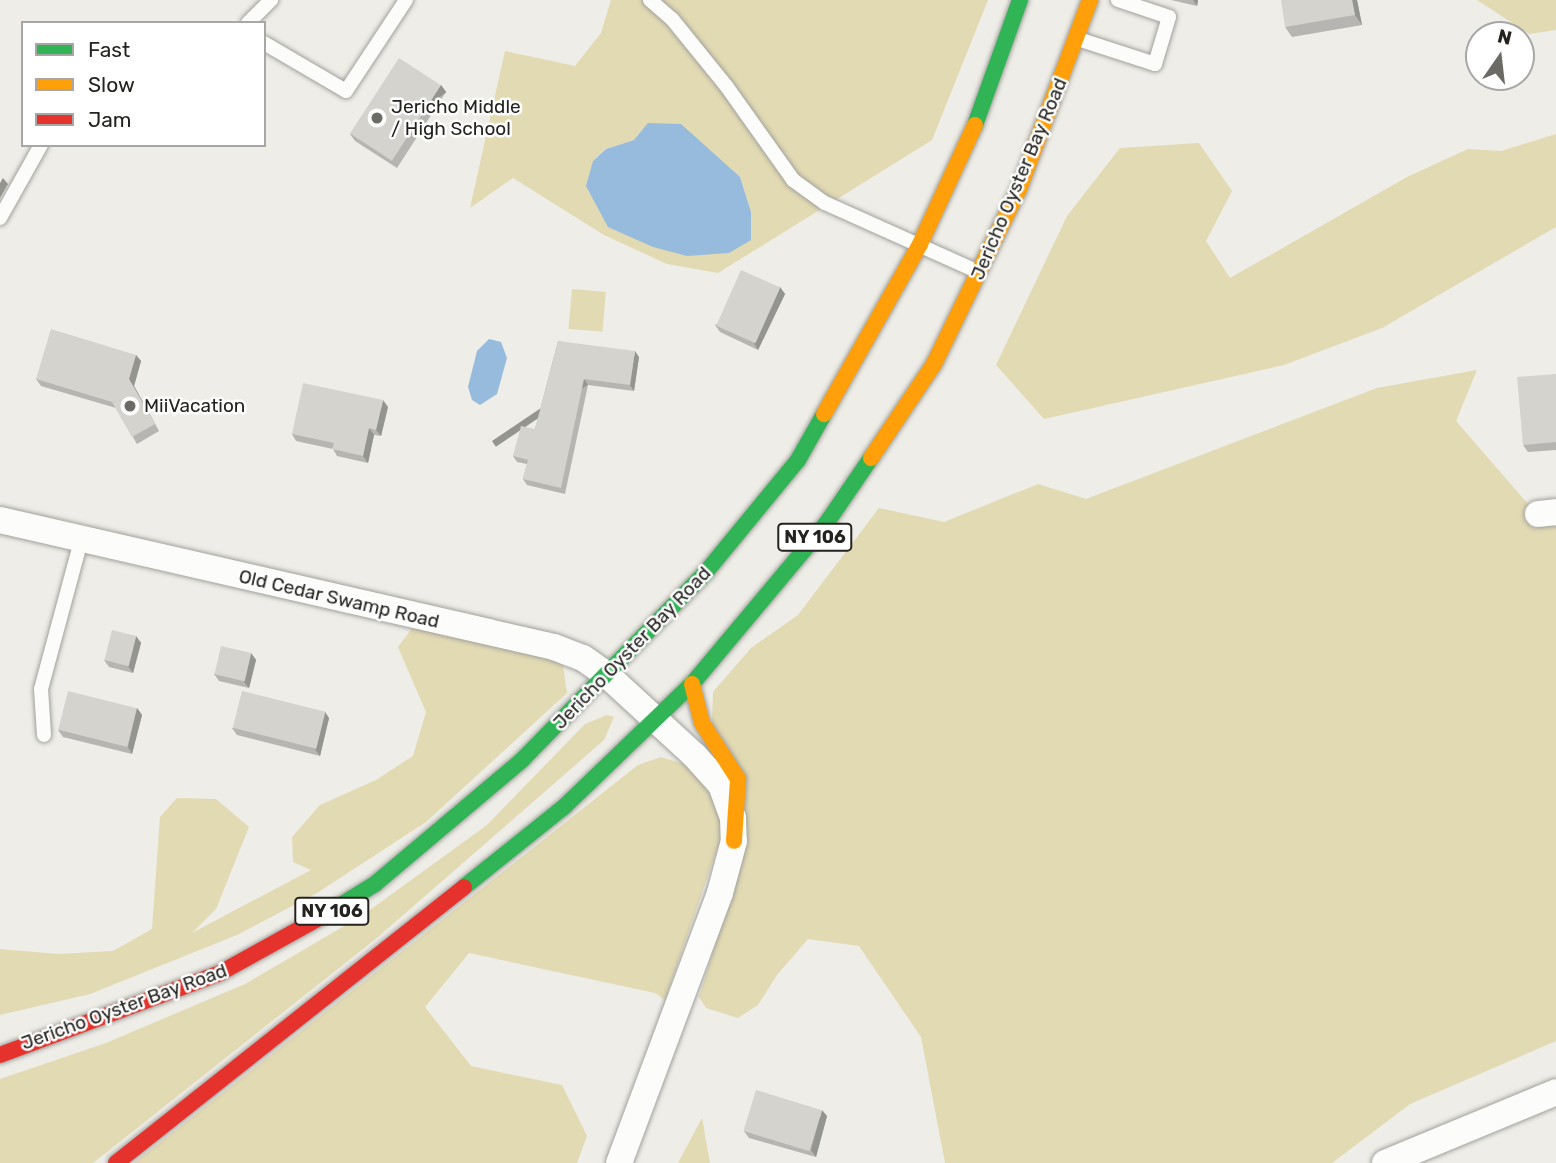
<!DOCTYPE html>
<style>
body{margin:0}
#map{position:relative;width:1556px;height:1163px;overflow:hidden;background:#eeede7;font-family:Rubik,sans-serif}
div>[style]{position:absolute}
.green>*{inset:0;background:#e2dab3;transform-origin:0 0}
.water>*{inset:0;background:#96bbdd}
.roads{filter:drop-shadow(0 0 2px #a2a19d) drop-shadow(0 0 2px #a2a19d)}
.lane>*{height:14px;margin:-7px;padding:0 7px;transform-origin:7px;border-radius:7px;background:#fcfcfb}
.street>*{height:26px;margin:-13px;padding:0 13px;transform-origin:13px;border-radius:13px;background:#fcfcfb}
.fast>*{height:16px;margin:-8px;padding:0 8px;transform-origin:8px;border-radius:8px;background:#30b455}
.slow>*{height:16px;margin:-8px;padding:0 8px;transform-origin:8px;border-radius:8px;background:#ff9f0a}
.jam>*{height:16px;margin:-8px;padding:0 8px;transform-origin:8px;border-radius:8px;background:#e5322d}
.wall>*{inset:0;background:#b6b5b1}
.shaded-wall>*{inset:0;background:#949490;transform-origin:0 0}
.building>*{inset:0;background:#d4d3ce;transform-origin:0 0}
.dots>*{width:19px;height:19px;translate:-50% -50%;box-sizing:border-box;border:4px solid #fff;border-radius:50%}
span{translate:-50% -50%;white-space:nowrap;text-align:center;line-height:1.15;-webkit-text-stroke:5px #fff;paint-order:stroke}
.shield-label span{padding:2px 5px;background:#fff;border:2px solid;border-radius:5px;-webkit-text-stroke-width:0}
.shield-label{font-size:18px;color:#24231f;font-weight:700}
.poi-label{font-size:19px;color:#24231f}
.left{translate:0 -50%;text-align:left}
.street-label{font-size:19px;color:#24231f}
.legend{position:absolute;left:21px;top:21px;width:245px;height:126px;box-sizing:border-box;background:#fff;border:2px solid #a7a7a5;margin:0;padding:9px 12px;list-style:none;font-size:21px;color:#24231f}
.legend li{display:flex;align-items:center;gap:14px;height:35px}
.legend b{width:35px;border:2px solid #a7a7a5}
.north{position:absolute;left:1465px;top:21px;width:70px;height:70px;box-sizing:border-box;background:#fff;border:2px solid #a7a7a5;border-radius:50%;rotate:14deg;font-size:19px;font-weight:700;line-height:28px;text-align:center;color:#24231f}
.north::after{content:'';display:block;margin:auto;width:24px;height:32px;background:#6b6a65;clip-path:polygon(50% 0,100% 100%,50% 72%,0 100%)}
</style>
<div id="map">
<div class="green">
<i style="clip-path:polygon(evenodd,611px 0,988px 0,932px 140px,718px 273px,667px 264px,604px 235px,513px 178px,470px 208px,505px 51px,575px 66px,601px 33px,611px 0,634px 140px,740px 177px,751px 212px,750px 241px,593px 161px,605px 149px,634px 140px)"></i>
<i style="clip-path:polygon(1477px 0,1556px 0,1556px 30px,1529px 34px)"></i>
<i style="clip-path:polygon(1556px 134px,1556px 227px,1382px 328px,1284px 365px,1044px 419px,996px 365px,1067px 216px,1120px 148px,1199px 143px,1232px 191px,1206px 241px,1230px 278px,1407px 177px,1468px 149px,1501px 151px)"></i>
<i style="left:572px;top:289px;width:34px;height:40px;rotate:5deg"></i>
<i style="clip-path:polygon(1477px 370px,1456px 421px,1540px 518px,1556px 527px,1556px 1041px,1410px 1104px,1332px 1163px,945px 1163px,921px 1037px,859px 946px,808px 939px,777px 975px,758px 1005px,738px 1018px,706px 1008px,699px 997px,743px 855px,712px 724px,713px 692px,751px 648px,798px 615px,879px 508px,944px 522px,1038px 484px,1086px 499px,1377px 388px)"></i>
<i style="clip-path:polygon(413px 627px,549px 657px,563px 666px,567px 693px,426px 822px,317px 893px,237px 935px,90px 994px,0 1015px,0 949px,58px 954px,113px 951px,152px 929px,160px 817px,177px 798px,216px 799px,249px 827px,216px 909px,192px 933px,311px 870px,293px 862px,292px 837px,320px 805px,376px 780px,413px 756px,426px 712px,398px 647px)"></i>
<i style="clip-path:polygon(607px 715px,614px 717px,604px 740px,378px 937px,93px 1163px,0 1163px,0 1079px,106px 1043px,245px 984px,363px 915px,487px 825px,585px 724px)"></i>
<i style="clip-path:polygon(661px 757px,690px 766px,712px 787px,721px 815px,720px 841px,665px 1000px,655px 993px,469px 953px,425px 1007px,471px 1066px,562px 1085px,587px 1136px,577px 1163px,134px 1163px,638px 765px)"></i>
<i style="clip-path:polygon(702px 1118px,710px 1163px,678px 1163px)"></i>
</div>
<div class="water">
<i style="clip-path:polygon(648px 123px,681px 124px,740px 177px,751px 212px,751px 240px,729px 253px,687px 256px,653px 247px,608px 227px,586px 186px,593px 161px,606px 149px,634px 140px)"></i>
<i style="clip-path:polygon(489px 339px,501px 342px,507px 358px,497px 394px,480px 405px,472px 400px,468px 387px,477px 351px)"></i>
</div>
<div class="roads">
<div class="lane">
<i style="left:650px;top:0;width:29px;rotate:41deg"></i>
<i style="left:672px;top:19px;width:87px;rotate:51deg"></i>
<i style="left:727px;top:87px;width:114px;rotate:54.6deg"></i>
<i style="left:793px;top:180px;width:39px;rotate:36deg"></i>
<i style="left:825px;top:203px;width:166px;rotate:24.2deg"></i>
<i style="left:248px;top:23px;width:33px;rotate:-45deg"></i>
<i style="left:1078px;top:39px;width:81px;rotate:18deg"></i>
<i style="left:1155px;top:64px;width:49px;rotate:-73.4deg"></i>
<i style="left:1169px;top:17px;width:54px;rotate:-161.6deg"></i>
<i style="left:264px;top:43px;width:95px;rotate:30.3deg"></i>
<i style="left:346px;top:91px;width:109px;rotate:-56.6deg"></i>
<i style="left:0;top:218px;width:84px;rotate:-60.7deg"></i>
<i style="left:44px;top:735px;width:46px;rotate:-93.7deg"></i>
<i style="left:41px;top:689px;width:153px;rotate:-74.9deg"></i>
</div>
<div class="street">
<i style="left:1538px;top:514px;width:18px;rotate:-6deg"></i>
<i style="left:0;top:520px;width:568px;rotate:12.91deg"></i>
<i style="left:554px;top:647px;width:31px;rotate:21deg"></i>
<i style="left:583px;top:658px;width:29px;rotate:35deg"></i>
<i style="left:607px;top:675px;width:120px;rotate:42.6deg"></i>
<i style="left:695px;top:756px;width:39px;rotate:48deg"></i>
<i style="left:721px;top:785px;width:35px;rotate:70deg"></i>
<i style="left:733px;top:818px;width:23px;rotate:88deg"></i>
<i style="left:734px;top:841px;width:54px;rotate:105.1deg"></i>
<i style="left:720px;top:893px;width:288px;rotate:110.5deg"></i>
<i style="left:1385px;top:1163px;width:185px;rotate:-22.5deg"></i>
</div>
<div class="fast">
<i style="left:975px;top:125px;width:133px;rotate:-70.2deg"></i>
<i style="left:464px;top:887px;width:128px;rotate:-38.7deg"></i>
<i style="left:564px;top:807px;width:178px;rotate:-43.9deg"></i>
<i style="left:692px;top:684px;width:209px;rotate:-50.1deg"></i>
<i style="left:826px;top:524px;width:80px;rotate:-55.7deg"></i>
<i style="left:323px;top:916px;width:61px;rotate:-31.6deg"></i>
<i style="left:375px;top:884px;width:192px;rotate:-40.1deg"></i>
<i style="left:522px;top:760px;width:263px;rotate:-45.6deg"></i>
<i style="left:706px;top:572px;width:145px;rotate:-50.6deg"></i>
<i style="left:798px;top:460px;width:53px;rotate:-60.5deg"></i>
</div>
<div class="slow">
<i style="left:824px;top:414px;width:195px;rotate:-60.5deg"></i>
<i style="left:920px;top:244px;width:131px;rotate:-65.2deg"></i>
<i style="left:871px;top:458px;width:113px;rotate:-56.2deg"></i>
<i style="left:934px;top:364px;width:195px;rotate:-64.1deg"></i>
<i style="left:1019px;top:189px;width:202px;rotate:-69.4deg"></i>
<i style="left:692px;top:684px;width:40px;rotate:75.6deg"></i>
<i style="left:702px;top:723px;width:67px;rotate:57.3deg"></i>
<i style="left:738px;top:779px;width:62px;rotate:93.7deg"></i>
</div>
<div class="jam">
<i style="left:0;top:1055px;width:235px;rotate:-20.4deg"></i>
<i style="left:220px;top:973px;width:118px;rotate:-29deg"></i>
<i style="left:116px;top:1163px;width:444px;rotate:-38.4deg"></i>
</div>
</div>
<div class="wall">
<i style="clip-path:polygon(1171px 0,1198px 0,1197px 6px)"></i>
<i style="clip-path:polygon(1357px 0,1362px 25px,1292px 37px,1285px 27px)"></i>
<i style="clip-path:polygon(441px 85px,446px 92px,397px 168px,355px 141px,350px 134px)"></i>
<i style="clip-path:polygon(780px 287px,785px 294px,758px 350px,720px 332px,715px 325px)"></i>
<i style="clip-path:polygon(558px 341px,639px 357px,634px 391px,588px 385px,565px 494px,527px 485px,523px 479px,527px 464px,517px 462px,513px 456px,535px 429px)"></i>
<i style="clip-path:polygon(136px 355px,141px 361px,134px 386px,159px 431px,137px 444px,116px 408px,41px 386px,36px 379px)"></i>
<i style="clip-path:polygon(1556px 374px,1556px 450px,1528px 452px,1523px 445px)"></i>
<i style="clip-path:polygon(388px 407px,381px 436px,374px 435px,368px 463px,337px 456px,333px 449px,296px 441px,292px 434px)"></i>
<i style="clip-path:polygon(136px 636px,141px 643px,133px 673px,109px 667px,104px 660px)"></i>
<i style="clip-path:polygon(251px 653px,256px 660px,249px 688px,219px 681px,214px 674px)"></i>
<i style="clip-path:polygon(137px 708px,142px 715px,132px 754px,63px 737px,58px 730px)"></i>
<i style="clip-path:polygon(325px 712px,329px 718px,320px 756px,237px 735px,232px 728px)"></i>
<i style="clip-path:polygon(827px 1116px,816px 1157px,749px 1138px,744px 1131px)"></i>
</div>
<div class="shaded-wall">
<i style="clip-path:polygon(1193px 0,1198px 0,1197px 6px)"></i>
<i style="clip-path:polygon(1352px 0,1357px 0,1362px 25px,1355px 15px)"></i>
<i style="left:441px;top:85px;width:9px;height:90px;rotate:54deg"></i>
<i style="clip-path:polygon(3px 178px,8px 184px,0 198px,0 183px)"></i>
<i style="clip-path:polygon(780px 287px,785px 294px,758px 350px,754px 343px)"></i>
<i style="clip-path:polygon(635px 351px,639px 357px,634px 391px,630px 385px)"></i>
<i style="clip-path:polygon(136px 355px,141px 361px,134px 386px,159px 431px,129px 379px)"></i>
<i style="left:584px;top:379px;width:7px;height:111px;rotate:56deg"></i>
<i style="clip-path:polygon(383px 400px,388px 407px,381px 436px,376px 430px)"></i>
<i style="clip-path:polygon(369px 428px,374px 435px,368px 463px,363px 456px)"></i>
<i style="clip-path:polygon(136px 636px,141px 643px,133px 673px,128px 666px)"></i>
<i style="clip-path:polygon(251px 653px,256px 660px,249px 688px,244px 682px)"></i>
<i style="clip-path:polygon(137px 708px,142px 715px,132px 754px,128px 747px)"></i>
<i style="clip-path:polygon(325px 712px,329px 718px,320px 756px,315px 749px)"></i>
<i style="clip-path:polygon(822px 1110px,827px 1116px,816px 1157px,811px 1150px)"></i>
</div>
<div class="building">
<i style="clip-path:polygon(1281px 0,1352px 0,1355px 15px,1285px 27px)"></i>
<i style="left:399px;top:58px;width:50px;height:90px;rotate:33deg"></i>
<i style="left:741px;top:270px;width:43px;height:61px;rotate:24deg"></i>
<i style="clip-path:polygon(51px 329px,136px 355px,129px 379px,155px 424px,132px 437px,112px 402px,36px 379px)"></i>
<i style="clip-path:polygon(558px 341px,635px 351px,630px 385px,584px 379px,561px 488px,523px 479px,528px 460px,513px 456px,521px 426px,535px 429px)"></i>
<i style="clip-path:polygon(1556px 374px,1556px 442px,1523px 445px,1517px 377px)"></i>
<i style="clip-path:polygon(303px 383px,383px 400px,376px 430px,369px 428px,363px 456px,332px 449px,334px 443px,292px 434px)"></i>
<i style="left:112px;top:630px;width:25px;height:31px;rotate:14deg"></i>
<i style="left:221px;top:646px;width:31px;height:29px;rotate:13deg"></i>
<i style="left:68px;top:691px;width:71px;height:40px;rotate:14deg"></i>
<i style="left:242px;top:691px;width:86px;height:38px;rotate:14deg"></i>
<i style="left:756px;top:1090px;width:69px;height:43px;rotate:17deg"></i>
</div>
<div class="dots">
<i style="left:377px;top:118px;background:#6b6a65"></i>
<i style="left:130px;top:406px;background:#6b6a65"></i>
</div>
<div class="shield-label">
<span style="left:815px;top:537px">NY 106</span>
<span style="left:332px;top:911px">NY 106</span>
</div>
<div class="poi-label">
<span class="left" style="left:391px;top:118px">Jericho Middle<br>/ High School</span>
<span class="left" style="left:144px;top:406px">MiiVacation</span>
</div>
<div class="street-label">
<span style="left:1019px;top:179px;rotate:-67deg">Jericho Oyster Bay Road</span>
<span style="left:339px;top:599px;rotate:13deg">Old Cedar Swamp Road</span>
<span style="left:632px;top:648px;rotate:-46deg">Jericho Oyster Bay Road</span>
<span style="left:124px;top:1007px;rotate:-20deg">Jericho Oyster Bay Road</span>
</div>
<ul class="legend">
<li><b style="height:9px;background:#30b455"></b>Fast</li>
<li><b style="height:9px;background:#ff9f0a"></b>Slow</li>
<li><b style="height:9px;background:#e5322d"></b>Jam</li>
</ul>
<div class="north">N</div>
</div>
